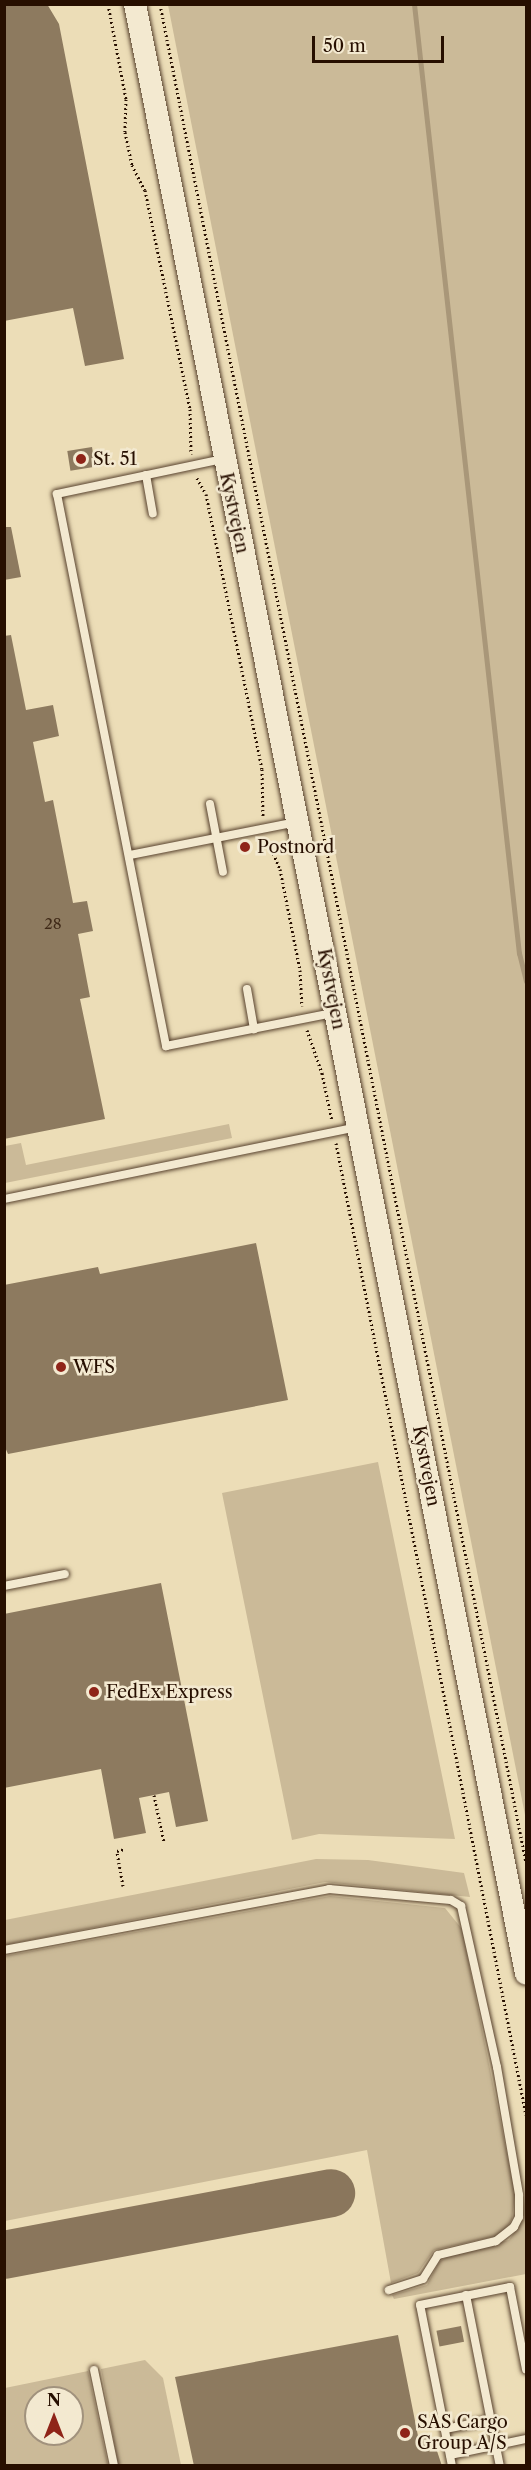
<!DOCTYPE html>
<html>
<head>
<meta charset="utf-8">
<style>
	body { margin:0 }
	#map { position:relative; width:531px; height:2470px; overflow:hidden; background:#ecddb7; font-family:"Libre Caslon Text",serif }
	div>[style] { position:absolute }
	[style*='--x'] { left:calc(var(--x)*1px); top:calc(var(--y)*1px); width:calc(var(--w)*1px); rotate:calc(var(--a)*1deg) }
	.green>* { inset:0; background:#cbba98 }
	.stream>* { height:5px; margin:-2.5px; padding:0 2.5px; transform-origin:2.5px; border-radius:2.5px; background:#a99779 }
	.taxiway>* { height:48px; margin:-24px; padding:0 24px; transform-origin:24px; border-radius:24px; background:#8a765c }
	.building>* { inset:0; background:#8d7a5f; transform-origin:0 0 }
	.path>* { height:3px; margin-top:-1.5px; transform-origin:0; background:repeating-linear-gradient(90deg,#270f00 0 1.5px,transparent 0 4.5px) }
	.roads { filter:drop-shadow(0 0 2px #58422e) drop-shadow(0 0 2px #58422e) }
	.lane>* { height:8px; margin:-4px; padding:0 4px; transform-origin:4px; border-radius:4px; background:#f3e9d0 }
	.secondary>* { height:22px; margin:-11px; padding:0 11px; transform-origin:11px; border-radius:11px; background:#f3e9d0 }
	.dots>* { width:16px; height:16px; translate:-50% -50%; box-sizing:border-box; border:3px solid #f3e9d0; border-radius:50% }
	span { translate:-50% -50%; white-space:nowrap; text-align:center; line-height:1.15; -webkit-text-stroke:5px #f3e9d0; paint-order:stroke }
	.number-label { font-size:15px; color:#402a18 }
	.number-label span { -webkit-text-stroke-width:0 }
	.poi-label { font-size:18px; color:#270f00 }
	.left { translate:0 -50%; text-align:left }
	.street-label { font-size:18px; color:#270f00 }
	.frame { position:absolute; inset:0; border:6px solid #270f00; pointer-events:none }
	.north { position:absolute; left:24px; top:2386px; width:60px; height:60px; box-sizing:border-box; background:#f3e9d0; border:2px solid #a1927d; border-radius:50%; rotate:0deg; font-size:16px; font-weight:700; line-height:24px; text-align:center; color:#270f00 }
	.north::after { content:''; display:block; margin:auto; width:21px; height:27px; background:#8f2418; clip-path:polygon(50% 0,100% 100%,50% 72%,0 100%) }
	.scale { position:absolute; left:312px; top:36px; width:132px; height:27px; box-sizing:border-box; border:3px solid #270f00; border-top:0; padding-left:8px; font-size:18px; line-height:21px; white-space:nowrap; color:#270f00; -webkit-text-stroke:4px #f3e9d0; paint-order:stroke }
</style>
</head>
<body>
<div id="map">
	<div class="green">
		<i style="clip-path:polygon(168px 5px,526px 5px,526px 1820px)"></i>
		<i style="clip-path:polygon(229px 1124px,232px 1138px,5px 1183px,5px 1146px,21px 1143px,26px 1165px)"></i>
		<i style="clip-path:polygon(378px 1462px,455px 1839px,319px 1834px,292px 1840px,222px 1493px)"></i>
		<i style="clip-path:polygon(316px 1859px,368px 1860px,464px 1873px,470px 1897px,325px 1882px,5px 1945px,5px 1920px)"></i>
		<i style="clip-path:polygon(330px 1896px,445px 1908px,462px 1929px,515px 2194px,512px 2219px,506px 2229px,496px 2236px,434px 2250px,418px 2273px,391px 2283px,367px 2150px,5px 2221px,5px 1956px)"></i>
		<i style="clip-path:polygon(525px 2197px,526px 2274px,394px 2299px,392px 2295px,427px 2285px,439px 2262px,451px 2254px,509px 2240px,522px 2221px)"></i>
		<i style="clip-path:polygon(145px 2360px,163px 2378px,181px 2465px,118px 2465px,101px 2369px)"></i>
		<i style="clip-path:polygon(evenodd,88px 2371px,108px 2465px,5px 2465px,5px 2388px,88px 2371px,36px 2398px,72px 2398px,72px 2434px,36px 2434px,36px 2398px)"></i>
	</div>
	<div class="stream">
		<i style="--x:414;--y:4;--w:955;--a:83.69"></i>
		<i style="--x:519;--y:953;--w:29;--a:76"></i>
	</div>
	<div class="taxiway">
		<i style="--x:4;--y:2255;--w:333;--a:-10.7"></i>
	</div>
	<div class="building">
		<i style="clip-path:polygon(4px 4px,47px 4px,59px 24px,124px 359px,85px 366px,73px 308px,4px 321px)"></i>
		<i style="left:92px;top:447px;width:20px;height:25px;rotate:81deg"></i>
		<i style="clip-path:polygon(4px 527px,11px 527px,21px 577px,4px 580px)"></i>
		<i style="clip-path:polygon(11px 635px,26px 710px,53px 705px,59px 736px,33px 742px,45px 802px,53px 800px,73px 903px,87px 901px,93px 931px,78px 934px,90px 997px,80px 999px,105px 1119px,4px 1139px,4px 636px)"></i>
		<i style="clip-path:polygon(256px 1243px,288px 1400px,8px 1454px,4px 1445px,4px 1285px,98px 1267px,100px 1274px)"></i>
		<i style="clip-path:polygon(161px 1583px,208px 1821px,176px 1827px,169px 1792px,139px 1798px,146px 1833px,114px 1839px,101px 1769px,4px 1788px,4px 1614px)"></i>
		<i style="left:461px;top:2326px;width:16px;height:25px;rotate:79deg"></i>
		<i style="clip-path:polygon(398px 2335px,418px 2436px,428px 2434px,433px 2439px,442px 2466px,194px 2466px,175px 2377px)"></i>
	</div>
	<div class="path">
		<i style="--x:108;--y:4;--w:97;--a:79.3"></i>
		<i style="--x:126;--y:99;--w:33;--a:92"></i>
		<i style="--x:125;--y:132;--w:34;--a:78"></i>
		<i style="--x:132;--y:165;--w:28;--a:63"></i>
		<i style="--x:145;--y:190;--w:224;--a:78.4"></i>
		<i style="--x:190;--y:409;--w:45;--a:88.7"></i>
		<i style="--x:160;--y:4;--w:1895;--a:78.86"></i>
		<i style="--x:197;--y:478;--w:18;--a:61"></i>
		<i style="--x:206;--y:494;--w:281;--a:78.5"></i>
		<i style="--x:262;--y:769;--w:48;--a:88.8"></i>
		<i style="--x:268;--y:841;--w:30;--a:67"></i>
		<i style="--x:280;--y:869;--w:103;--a:78.8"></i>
		<i style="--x:300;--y:970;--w:36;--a:87"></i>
		<i style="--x:307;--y:1030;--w:46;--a:70.8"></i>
		<i style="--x:322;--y:1073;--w:49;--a:78.2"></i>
		<i style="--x:336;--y:1143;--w:990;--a:78.94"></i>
		<i style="--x:154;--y:1795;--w:48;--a:78"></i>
		<i style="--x:123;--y:1886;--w:36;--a:-100"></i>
		<i style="--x:117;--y:1851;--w:8;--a:-14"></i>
	</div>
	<div class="roads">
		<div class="lane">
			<i style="--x:223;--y:459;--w:170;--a:168.1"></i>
			<i style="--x:57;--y:494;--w:563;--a:78.83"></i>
			<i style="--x:166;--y:1046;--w:170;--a:-11.2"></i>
			<i style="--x:146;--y:475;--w:39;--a:80"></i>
			<i style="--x:210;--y:804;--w:69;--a:79.2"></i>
			<i style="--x:130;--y:855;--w:170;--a:-11.2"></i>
			<i style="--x:247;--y:989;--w:41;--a:80.1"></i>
			<i style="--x:4;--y:1199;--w:360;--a:-11.5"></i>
			<i style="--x:4;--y:1586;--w:62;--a:-11.1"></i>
			<i style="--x:4;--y:1950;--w:331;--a:-10.6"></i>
			<i style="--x:329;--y:1889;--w:122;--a:5.2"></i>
			<i style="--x:451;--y:1900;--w:12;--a:31"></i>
			<i style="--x:461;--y:1906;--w:165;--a:77.4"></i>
			<i style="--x:497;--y:2067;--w:130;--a:80.2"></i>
			<i style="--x:519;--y:2195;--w:22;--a:90"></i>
			<i style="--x:519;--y:2217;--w:11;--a:117"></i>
			<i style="--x:514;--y:2227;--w:23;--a:142"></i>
			<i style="--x:496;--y:2241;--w:60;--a:166.4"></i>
			<i style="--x:438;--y:2255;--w:28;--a:122"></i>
			<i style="--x:423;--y:2279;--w:36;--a:162"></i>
			<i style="--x:466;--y:2295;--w:174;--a:78.8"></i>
			<i style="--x:94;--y:2370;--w:98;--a:78.2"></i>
			<i style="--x:445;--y:2429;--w:47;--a:-11.1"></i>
			<i style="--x:450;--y:2455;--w:78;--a:-11.9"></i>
			<i style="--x:452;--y:2466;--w:164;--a:-101.2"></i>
			<i style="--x:420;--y:2305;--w:92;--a:-11.3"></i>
			<i style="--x:510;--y:2287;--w:84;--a:79"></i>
		</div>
		<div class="secondary">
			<i style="--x:135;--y:4;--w:2008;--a:78.77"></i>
		</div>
	</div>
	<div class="dots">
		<i style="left:81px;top:459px;background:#8f2418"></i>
		<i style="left:245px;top:847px;background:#8f2418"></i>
		<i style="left:61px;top:1367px;background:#8f2418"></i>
		<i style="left:94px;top:1692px;background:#8f2418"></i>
		<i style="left:405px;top:2433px;background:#8f2418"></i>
	</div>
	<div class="number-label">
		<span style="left:53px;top:924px">28</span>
	</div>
	<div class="poi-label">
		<span class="left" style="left:93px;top:459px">St. 51</span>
		<span class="left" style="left:257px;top:847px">Postnord</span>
		<span class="left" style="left:73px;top:1367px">WFS</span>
		<span class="left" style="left:106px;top:1692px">FedEx Express</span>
		<span class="left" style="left:417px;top:2433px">SAS Cargo<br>Group A/S</span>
	</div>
	<div class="street-label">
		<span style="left:234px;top:513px;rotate:78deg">Kystvejen</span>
		<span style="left:331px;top:989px;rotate:79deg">Kystvejen</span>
		<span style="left:426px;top:1466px;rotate:79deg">Kystvejen</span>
	</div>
	<div class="frame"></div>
	<div class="north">N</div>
	<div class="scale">50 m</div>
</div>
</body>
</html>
